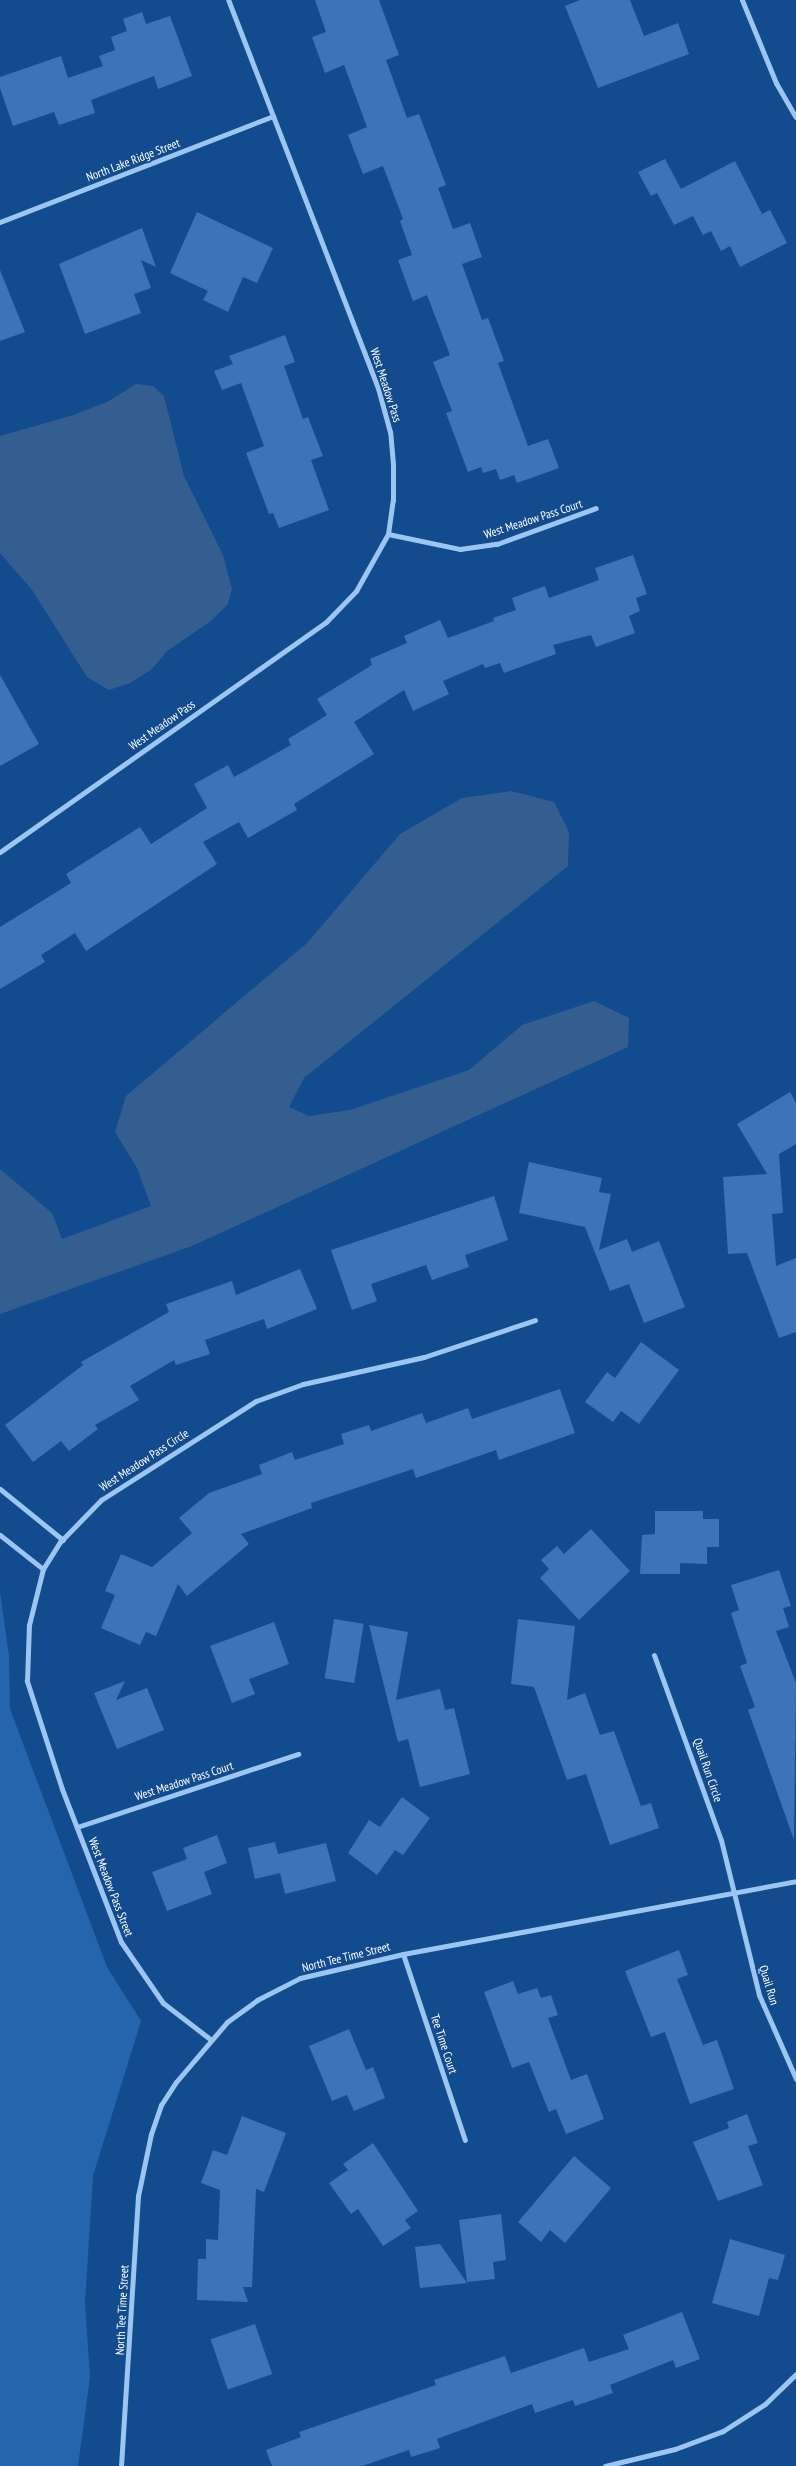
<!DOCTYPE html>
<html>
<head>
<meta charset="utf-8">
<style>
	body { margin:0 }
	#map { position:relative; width:796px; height:2466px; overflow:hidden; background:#124b8e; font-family:"PT Sans Narrow",sans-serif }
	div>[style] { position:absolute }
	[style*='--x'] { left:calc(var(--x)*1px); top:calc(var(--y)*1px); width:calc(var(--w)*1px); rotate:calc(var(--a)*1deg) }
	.green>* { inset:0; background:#2465ae }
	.water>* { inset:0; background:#345e90 }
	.building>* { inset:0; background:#3b75b8; transform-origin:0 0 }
	.minor>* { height:5px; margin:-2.5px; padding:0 2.5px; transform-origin:2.5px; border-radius:2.5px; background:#9dc5f1 }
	span { translate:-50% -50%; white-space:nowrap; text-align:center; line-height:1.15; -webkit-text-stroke:4px #124b8e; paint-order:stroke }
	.street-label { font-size:12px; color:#fff }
</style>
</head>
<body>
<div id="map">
	<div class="green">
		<i style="clip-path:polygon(0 1592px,9px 1656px,10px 1709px,107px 1967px,141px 2021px,93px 2176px,85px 2303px,90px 2377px,78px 2466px,0 2466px)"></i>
	</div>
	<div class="water">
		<i style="clip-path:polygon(136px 384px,153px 386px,164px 396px,184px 476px,223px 555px,232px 589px,228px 604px,211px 621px,167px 651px,152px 669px,130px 683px,109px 690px,87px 677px,32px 590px,0 553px,0 436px,70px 416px,107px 402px)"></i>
		<i style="clip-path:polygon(511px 791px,554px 802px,569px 832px,568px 866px,304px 1078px,289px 1107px,309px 1116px,350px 1110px,469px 1070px,522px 1025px,594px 1001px,629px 1018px,628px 1047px,192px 1246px,0 1314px,0 1169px,52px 1213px,62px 1239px,151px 1206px,137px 1168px,115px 1132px,126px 1096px,307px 943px,400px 834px,462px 798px)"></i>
	</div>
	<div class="building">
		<i style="clip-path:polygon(315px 0,379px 0,399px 55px,386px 60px,407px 118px,419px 114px,446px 185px,438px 188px,453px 229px,470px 223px,482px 257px,462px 264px,482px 320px,488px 318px,504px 361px,498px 363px,528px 446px,548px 439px,559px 468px,517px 483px,514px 475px,500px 480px,496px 469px,483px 473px,481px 467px,468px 472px,446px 413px,452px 411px,433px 362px,450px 355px,427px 295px,413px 301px,398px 260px,412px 255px,400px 221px,403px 219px,383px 166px,363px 174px,348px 135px,367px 127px,344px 65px,325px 73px,312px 37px,326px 32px)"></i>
		<i style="clip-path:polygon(580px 0,630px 0,644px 36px,678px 23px,689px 54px,598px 88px,565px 6px)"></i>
		<i style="clip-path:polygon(142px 12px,146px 24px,170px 16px,192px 76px,158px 89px,154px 76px,91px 100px,95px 113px,59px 125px,54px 112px,13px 126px,0 88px,0 77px,61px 56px,68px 78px,103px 66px,99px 56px,115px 50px,111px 37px,127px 31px,123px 19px)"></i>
		<i style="clip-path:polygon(665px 159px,681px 189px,735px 161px,762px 214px,770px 210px,787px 243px,740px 267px,730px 246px,721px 251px,711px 231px,703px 235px,693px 216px,674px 225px,657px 193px,651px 196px,638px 172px)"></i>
		<i style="clip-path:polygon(197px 212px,273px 248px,257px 283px,243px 277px,228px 312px,203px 300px,208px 291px,170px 273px)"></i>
		<i style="clip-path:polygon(142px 228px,156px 267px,141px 260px,151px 288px,134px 294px,141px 313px,85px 334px,59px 264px)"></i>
		<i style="clip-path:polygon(0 270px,25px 332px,0 341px)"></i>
		<i style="clip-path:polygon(285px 335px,295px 362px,284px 366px,303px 419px,308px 417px,323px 456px,311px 460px,329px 510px,279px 528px,273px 513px,269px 514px,246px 453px,264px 446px,241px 383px,222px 390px,214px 371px,233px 364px,229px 356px)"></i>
		<i style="clip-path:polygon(633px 555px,647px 594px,636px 598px,640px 611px,629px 616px,635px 633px,596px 647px,591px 635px,553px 645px,556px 654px,504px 673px,500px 663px,485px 668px,483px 664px,443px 681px,449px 694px,413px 711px,404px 690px,354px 722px,374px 754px,294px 804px,297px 810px,248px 838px,239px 822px,203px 842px,217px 864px,86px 951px,75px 933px,41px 955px,45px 962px,0 989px,0 927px,71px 883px,66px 874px,140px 827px,151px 844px,207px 808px,194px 784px,228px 765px,234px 777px,291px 745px,288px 739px,327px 715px,317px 699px,372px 665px,370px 659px,407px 643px,404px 636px,440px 620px,448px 638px,494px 621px,493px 618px,516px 610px,512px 598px,545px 586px,549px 598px,599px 580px,595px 568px)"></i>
		<i style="clip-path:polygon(0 675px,39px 744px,0 766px)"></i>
		<i style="clip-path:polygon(790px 1092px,796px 1103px,796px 1144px,779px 1154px,783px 1213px,772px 1214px,776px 1266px,796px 1258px,796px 1332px,779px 1338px,747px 1253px,728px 1254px,723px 1177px,767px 1174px,737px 1124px)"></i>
		<i style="clip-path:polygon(529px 1162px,602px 1178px,599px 1192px,611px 1194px,599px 1250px,627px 1239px,632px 1252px,659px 1241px,685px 1307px,644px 1323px,629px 1284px,610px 1291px,585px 1227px,519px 1213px)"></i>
		<i style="clip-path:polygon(494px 1196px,508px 1240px,465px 1255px,469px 1267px,432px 1280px,426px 1265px,371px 1284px,377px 1301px,352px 1310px,331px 1250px)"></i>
		<i style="clip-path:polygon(300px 1269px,317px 1309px,267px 1329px,264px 1319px,205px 1340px,210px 1354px,176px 1365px,174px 1360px,130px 1386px,139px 1400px,95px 1425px,98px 1429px,69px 1451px,61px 1441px,33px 1462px,5px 1425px,83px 1365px,81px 1362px,169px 1312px,166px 1304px,232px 1281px,236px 1295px)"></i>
		<i style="clip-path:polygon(641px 1342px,679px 1370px,639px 1424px,621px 1411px,613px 1422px,585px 1402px,607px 1372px,615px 1378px)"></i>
		<i style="clip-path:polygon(560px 1389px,575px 1433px,499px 1460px,496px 1450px,416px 1478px,413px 1469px,311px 1503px,312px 1508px,241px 1534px,249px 1544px,187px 1596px,178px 1584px,156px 1636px,146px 1632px,140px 1645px,101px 1628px,115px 1595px,105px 1591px,121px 1554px,152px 1567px,192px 1533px,179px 1518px,209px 1493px,262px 1474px,259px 1465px,292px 1452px,295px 1460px,344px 1444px,341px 1434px,369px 1425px,371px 1431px,422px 1413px,426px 1423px,468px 1408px,472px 1419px)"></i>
		<i style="clip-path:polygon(655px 1511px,703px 1511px,703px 1519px,719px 1519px,719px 1547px,707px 1547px,707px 1564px,680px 1563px,680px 1574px,640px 1574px,642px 1535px,655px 1534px)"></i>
		<i style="clip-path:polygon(591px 1529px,630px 1571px,579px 1620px,540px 1578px,549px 1569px,541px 1560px,557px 1546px,564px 1554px)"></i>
		<i style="clip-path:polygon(779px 1570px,791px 1606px,783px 1608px,789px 1627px,776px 1631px,796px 1683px,794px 1840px,748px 1710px,755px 1707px,740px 1666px,747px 1663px,731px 1613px,739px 1610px,731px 1585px)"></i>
		<i style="left:334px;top:1619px;width:30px;height:60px;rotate:9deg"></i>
		<i style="clip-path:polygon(518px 1619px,575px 1626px,567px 1700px,585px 1693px,600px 1735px,614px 1731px,641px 1806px,651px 1803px,659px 1828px,610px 1845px,586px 1774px,567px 1780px,534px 1687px,511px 1684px)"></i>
		<i style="clip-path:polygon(274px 1622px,289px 1664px,249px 1679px,255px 1694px,232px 1703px,210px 1646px)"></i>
		<i style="clip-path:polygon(369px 1625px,408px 1632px,396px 1700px,440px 1689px,445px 1710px,454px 1708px,470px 1774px,420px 1787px,408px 1739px,398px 1742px)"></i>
		<i style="clip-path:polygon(125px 1681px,116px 1700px,147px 1688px,164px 1730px,117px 1749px,94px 1693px)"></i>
		<i style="clip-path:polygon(402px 1797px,430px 1818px,403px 1855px,395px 1850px,377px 1875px,348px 1853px,369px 1820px,380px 1827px)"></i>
		<i style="clip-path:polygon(217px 1835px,227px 1863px,204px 1872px,212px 1894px,167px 1911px,152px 1872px,187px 1859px,183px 1848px)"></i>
		<i style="clip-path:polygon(275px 1842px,278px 1854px,326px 1843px,336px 1881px,285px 1894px,280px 1873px,255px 1879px,248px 1848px)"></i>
		<i style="clip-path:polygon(679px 1950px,688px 1975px,677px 1979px,703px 2045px,717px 2040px,734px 2089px,690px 2104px,665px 2032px,651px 2037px,625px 1971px)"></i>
		<i style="clip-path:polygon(513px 1981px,518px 1994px,537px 1988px,541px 1998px,551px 1995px,558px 2015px,548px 2018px,571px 2080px,587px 2074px,604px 2119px,566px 2134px,556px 2109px,549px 2112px,529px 2062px,512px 2068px,484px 1992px)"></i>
		<i style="clip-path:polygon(349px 2029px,366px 2070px,373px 2067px,385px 2098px,354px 2111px,347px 2095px,332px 2101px,309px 2046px)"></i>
		<i style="clip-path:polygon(747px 2114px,758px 2143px,748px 2146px,763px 2185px,718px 2201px,693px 2142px,729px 2128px,727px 2122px)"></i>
		<i style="clip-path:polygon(242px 2116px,286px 2133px,264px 2192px,256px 2189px,252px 2287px,243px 2287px,248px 2302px,197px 2300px,198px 2259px,206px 2259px,206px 2239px,218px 2240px,220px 2190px,201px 2183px,213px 2150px,227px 2155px)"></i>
		<i style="clip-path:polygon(373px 2143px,418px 2211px,405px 2220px,411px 2228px,383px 2246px,358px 2209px,351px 2214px,329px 2183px,348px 2170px,343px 2164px)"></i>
		<i style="clip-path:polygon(574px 2156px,611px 2188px,565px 2243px,550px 2230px,541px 2242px,518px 2222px)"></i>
		<i style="clip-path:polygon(501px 2214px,506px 2260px,493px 2262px,495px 2279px,467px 2282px,459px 2220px)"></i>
		<i style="clip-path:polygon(730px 2239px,785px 2255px,778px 2280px,769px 2278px,759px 2316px,712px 2303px)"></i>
		<i style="clip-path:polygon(440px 2244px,467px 2283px,420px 2288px,415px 2247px)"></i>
		<i style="clip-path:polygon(682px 2312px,700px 2359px,676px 2368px,673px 2360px,610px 2385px,613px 2393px,575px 2406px,573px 2400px,535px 2413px,532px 2404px,437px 2439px,440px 2448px,411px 2457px,409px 2450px,362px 2466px,272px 2466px,266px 2450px,301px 2437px,299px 2432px,436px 2385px,434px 2380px,505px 2356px,511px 2373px,584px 2348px,589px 2362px,629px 2349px,623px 2335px)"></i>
		<i style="left:255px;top:2324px;width:53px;height:47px;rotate:71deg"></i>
	</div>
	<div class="minor">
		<i style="--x:742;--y:0;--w:90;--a:67.7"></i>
		<i style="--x:776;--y:83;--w:39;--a:60"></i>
		<i style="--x:0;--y:222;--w:293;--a:-21.2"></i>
		<i style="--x:388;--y:534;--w:74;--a:11.8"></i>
		<i style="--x:460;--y:549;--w:37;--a:-8"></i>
		<i style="--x:497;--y:544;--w:105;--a:-20"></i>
		<i style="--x:0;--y:852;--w:399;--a:-35.2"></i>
		<i style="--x:326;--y:622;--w:43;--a:-45.9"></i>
		<i style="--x:356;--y:591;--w:65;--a:-60.7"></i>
		<i style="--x:388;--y:534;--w:34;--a:-82"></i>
		<i style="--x:393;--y:500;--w:36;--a:-90"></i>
		<i style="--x:393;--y:464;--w:32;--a:-95"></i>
		<i style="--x:390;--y:432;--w:46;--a:-105.3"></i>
		<i style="--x:378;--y:388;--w:416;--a:-111.1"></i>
		<i style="--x:0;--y:1489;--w:81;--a:39"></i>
		<i style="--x:0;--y:1535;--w:55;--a:38.3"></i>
		<i style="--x:654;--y:1655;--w:197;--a:70.1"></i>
		<i style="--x:721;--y:1840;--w:160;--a:76.2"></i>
		<i style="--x:759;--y:1995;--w:92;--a:66.2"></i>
		<i style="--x:77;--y:1827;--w:233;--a:-18.3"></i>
		<i style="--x:403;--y:1954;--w:196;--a:71.6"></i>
		<i style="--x:210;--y:2039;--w:59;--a:-142.5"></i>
		<i style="--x:163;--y:2003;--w:74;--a:-124.5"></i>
		<i style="--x:121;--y:1942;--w:164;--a:-111.1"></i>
		<i style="--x:62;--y:1789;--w:114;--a:-108"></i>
		<i style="--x:27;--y:1681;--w:56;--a:-88"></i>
		<i style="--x:29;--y:1625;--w:58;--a:-76"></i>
		<i style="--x:43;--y:1569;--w:32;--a:-58"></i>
		<i style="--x:60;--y:1542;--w:59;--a:-45.7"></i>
		<i style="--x:101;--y:1500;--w:184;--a:-32.6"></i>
		<i style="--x:256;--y:1401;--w:50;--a:-19.9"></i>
		<i style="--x:303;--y:1384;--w:124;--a:-12.6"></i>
		<i style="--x:424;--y:1357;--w:117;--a:-18.4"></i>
		<i style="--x:121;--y:2466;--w:271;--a:-86.4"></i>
		<i style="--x:138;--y:2196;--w:63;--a:-78.2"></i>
		<i style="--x:151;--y:2134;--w:31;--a:-71"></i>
		<i style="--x:161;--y:2105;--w:27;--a:-57"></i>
		<i style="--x:176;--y:2082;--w:79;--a:-49.6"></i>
		<i style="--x:227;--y:2022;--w:37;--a:-36"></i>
		<i style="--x:257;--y:2000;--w:48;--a:-27.1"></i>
		<i style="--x:300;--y:1978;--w:106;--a:-13.1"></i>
		<i style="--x:403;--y:1954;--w:400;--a:-10.5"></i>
		<i style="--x:605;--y:2466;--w:72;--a:-13.7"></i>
		<i style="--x:675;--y:2449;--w:51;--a:-20.6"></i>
		<i style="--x:723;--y:2431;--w:50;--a:-32.7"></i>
		<i style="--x:765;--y:2404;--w:43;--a:-44.1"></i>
	</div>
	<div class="street-label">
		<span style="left:133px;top:160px;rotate:-21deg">North Lake Ridge Street</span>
		<span style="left:386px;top:385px;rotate:72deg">West Meadow Pass</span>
		<span style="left:533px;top:519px;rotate:-18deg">West Meadow Pass Court</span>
		<span style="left:162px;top:725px;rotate:-35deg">West Meadow Pass</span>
		<span style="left:144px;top:1460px;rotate:-33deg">West Meadow Pass Circle</span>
		<span style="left:708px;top:1770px;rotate:71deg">Quail Run Circle</span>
		<span style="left:184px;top:1781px;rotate:-18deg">West Meadow Pass Court</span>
		<span style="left:111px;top:1887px;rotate:69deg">West Meadow Pass Street</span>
		<span style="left:346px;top:1957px;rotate:-14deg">North Tee Time Street</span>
		<span style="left:769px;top:1985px;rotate:73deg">Quail Run</span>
		<span style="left:444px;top:2044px;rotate:72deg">Tee Time Court</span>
		<span style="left:122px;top:2310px;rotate:-87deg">North Tee Time Street</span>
	</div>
</div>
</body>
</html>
